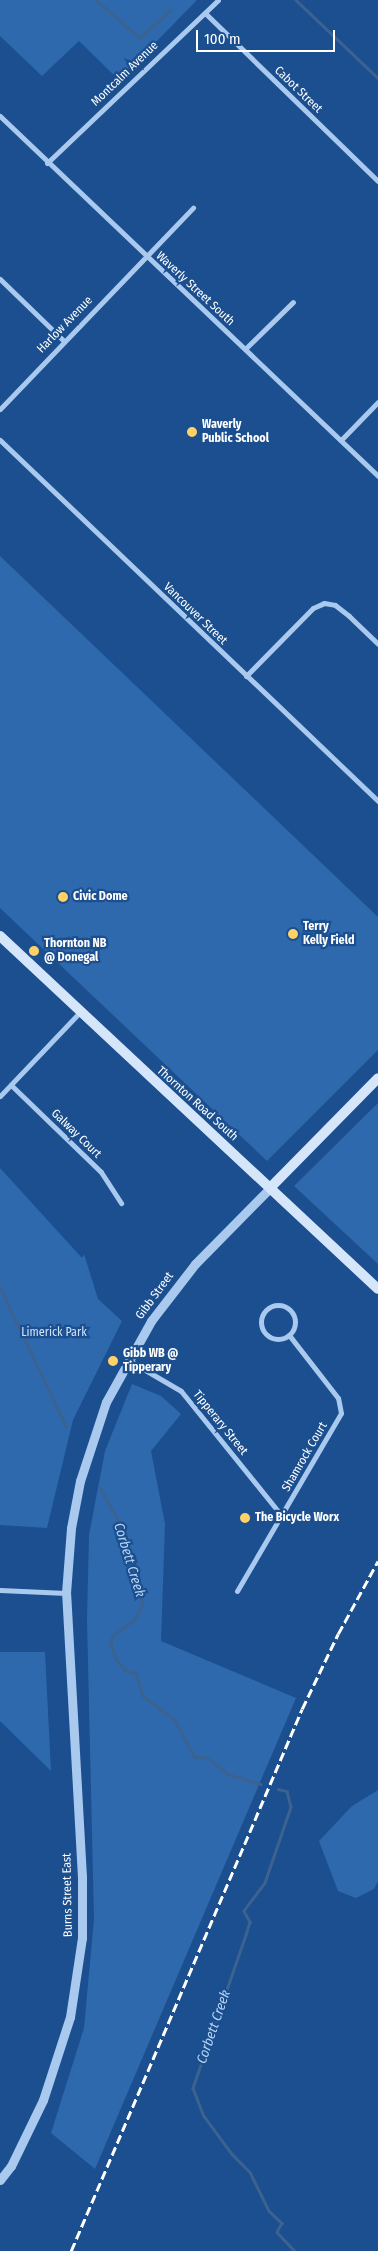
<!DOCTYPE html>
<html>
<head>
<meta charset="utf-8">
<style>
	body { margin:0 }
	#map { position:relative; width:378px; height:2251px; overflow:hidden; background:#1b4f8f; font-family:"Fira Sans Condensed",sans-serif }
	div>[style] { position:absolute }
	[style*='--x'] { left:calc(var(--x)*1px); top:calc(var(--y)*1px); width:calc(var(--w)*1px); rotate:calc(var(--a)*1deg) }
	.green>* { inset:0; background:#2e69ad }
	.stream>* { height:2.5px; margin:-1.25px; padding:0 1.25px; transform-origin:1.25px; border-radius:1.25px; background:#3c6290 }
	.minor>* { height:5px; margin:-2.5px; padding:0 2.5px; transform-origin:2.5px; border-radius:2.5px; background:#a9c9ee }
	.minor>.ring { margin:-2.5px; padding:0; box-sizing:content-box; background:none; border:5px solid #a9c9ee; border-radius:50% }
	.tertiary>* { height:9px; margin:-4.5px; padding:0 4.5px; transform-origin:4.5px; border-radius:4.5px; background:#a9c9ee }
	.secondary>* { height:10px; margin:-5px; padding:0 5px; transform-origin:5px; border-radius:5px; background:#d6e6fa }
	.rail>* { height:2.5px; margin-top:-1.25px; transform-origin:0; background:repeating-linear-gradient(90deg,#fff 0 9px,transparent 0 13px) }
	.dots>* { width:14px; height:14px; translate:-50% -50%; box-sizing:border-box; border:2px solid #1b4f8f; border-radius:50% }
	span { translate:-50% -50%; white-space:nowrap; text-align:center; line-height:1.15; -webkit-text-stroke:4.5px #1b4f8f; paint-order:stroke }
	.street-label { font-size:12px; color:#fff }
	.poi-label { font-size:12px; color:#fff; font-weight:700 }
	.left { translate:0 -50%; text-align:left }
	.park-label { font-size:12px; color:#cfe3fa }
	.water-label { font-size:14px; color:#b5d3f5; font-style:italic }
	.scale { position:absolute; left:196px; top:30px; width:139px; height:22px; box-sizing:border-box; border:2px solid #fff; border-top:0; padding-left:6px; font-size:15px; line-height:18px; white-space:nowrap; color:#fff; -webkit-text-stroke:4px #1b4f8f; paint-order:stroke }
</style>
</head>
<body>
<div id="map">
	<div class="green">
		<i style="clip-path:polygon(0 0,196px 0,196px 1px,119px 80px,79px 41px,42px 76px,0 36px)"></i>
		<i style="clip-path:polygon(0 556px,378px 917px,378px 1050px,267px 1161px,0 908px)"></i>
		<i style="clip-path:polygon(378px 1103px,378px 1264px,294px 1186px)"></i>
		<i style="clip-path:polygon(0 1168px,82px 1258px,84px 1254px,98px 1299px,122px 1321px,73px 1420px,47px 1528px,0 1525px)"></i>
		<i style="clip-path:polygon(132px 1384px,161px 1396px,181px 1414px,151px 1451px,165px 1524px,161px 1641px,296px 1698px,95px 2169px,51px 2133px,84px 2028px,94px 1919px,87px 1619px,89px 1535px,105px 1451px)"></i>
		<i style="clip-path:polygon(0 1652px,45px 1652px,51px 1771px,0 1721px)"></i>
		<i style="clip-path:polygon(378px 1790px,378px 1881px,374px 1889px,356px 1898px,338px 1891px,319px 1841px,352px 1806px)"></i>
	</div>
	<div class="stream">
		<i style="--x:96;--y:0;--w:58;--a:40.8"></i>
		<i style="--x:140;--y:38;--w:41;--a:-43"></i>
		<i style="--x:296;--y:0;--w:113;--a:43.6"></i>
		<i style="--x:0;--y:1287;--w:154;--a:64.6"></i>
		<i style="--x:100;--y:1487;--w:35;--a:61"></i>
		<i style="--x:117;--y:1518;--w:91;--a:73.4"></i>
		<i style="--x:143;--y:1605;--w:16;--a:120"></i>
		<i style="--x:135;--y:1619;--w:28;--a:142"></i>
		<i style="--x:113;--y:1636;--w:7;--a:106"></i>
		<i style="--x:111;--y:1643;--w:17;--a:73"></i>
		<i style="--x:116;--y:1659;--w:14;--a:51"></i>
		<i style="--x:125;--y:1670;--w:11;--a:15"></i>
		<i style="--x:136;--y:1673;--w:24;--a:73"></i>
		<i style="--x:143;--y:1696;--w:39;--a:37"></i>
		<i style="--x:174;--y:1719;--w:43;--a:61.1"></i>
		<i style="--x:195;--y:1757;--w:13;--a:4"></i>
		<i style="--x:208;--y:1758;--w:26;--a:39"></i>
		<i style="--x:228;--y:1774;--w:34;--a:17"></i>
		<i style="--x:278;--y:1789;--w:9;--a:13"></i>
		<i style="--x:287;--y:1791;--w:16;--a:76"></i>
		<i style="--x:291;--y:1807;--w:80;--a:108.9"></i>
		<i style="--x:265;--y:1883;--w:35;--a:127"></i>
		<i style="--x:244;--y:1911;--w:13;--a:61"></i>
		<i style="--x:250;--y:1922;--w:14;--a:107"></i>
		<i style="--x:246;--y:1935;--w:162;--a:109.1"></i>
		<i style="--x:193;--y:2088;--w:30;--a:69"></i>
		<i style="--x:204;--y:2116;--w:47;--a:53.6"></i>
		<i style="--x:232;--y:2154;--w:25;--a:45"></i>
		<i style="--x:250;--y:2172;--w:43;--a:64"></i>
		<i style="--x:269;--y:2211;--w:18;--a:43"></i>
		<i style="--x:282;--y:2223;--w:10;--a:119"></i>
		<i style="--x:277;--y:2232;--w:26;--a:47"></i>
	</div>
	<div class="minor">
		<i style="--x:205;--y:13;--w:241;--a:44.2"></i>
		<i style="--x:0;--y:116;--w:522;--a:43.6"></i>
		<i style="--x:47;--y:163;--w:236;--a:-43.6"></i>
		<i style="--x:0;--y:279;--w:89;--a:44.1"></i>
		<i style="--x:245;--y:349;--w:67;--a:-44.4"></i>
		<i style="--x:0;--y:409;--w:279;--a:-46.2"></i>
		<i style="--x:0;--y:440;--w:523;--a:43.68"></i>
		<i style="--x:341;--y:440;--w:53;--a:-45.8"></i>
		<i style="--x:246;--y:676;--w:95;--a:-45.4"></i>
		<i style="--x:313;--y:608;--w:12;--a:-24"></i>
		<i style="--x:324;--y:603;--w:11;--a:10"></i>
		<i style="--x:335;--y:605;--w:18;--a:38"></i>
		<i style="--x:349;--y:616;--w:40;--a:44"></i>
		<i style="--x:11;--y:1085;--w:125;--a:44"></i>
		<i style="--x:101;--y:1172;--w:37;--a:57"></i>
		<i style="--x:0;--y:1096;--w:115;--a:-46.4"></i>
		<i class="ring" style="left:261px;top:1305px;width:29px;height:29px"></i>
		<i style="--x:128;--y:1360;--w:61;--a:30.3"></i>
		<i style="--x:181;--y:1391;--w:161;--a:51.1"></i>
		<i style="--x:0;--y:1590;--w:66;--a:2.6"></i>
		<i style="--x:237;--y:1591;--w:206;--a:-59.7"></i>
		<i style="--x:341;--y:1413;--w:15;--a:-101"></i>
		<i style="--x:338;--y:1398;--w:80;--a:-127.9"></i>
	</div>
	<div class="tertiary">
		<i style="--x:0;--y:2180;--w:18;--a:-52"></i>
		<i style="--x:11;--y:2166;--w:73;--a:-64.1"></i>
		<i style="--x:43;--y:2100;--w:87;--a:-72"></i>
		<i style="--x:70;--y:2017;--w:80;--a:-81.4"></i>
		<i style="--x:82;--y:1938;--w:61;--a:-90"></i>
		<i style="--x:82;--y:1877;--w:284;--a:-93.2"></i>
		<i style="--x:66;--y:1593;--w:65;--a:-85.6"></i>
		<i style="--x:71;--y:1528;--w:48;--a:-79.2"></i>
		<i style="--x:80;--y:1481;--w:83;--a:-71.8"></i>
		<i style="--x:106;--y:1402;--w:93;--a:-60.9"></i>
		<i style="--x:151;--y:1321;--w:72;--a:-52.3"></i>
		<i style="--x:195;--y:1264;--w:107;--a:-45.4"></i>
	</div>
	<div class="secondary">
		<i style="--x:0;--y:936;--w:517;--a:43.04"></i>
		<i style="--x:270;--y:1188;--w:154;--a:-45.5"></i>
	</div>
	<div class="rail">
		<i style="--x:71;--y:2251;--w:589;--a:-66.92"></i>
		<i style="--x:302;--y:1709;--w:83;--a:-64.4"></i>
		<i style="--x:338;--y:1634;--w:83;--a:-61.3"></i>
	</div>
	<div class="dots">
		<i style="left:192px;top:432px;background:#ffd166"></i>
		<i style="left:63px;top:897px;background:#ffd166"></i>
		<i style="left:293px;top:934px;background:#ffd166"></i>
		<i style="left:34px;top:951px;background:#ffd166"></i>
		<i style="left:113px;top:1361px;background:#ffd166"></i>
		<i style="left:245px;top:1518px;background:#ffd166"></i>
	</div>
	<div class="street-label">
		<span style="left:125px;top:74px;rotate:-44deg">Montcalm Avenue</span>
		<span style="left:298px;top:90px;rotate:44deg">Cabot Street</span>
		<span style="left:195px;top:289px;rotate:43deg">Waverly Street South</span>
		<span style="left:65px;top:325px;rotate:-46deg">Harlow Avenue</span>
		<span style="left:195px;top:614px;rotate:44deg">Vancouver Street</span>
		<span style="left:197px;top:1104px;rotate:42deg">Thornton Road South</span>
		<span style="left:76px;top:1134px;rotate:44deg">Galway Court</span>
		<span style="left:155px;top:1296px;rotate:-54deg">Gibb Street</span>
		<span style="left:220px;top:1423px;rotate:51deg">Tipperary Street</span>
		<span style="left:305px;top:1457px;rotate:-60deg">Shamrock Court</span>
		<span style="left:68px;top:1895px;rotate:-91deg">Burns Street East</span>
	</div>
	<div class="poi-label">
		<span class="left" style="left:202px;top:432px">Waverly<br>Public School</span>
		<span class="left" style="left:73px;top:897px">Civic Dome</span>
		<span class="left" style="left:303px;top:934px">Terry<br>Kelly Field</span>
		<span class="left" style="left:44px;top:951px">Thornton NB<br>@ Donegal</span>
		<span class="left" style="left:123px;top:1361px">Gibb WB @<br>Tipperary</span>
		<span class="left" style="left:255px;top:1518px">The Bicycle Worx</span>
	</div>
	<div class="park-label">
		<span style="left:54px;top:1333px">Limerick Park</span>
	</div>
	<div class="water-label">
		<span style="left:129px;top:1560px;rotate:73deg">Corbett Creek</span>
		<span style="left:214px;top:2027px;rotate:-71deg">Corbett Creek</span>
	</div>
	<div class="scale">100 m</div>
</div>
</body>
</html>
